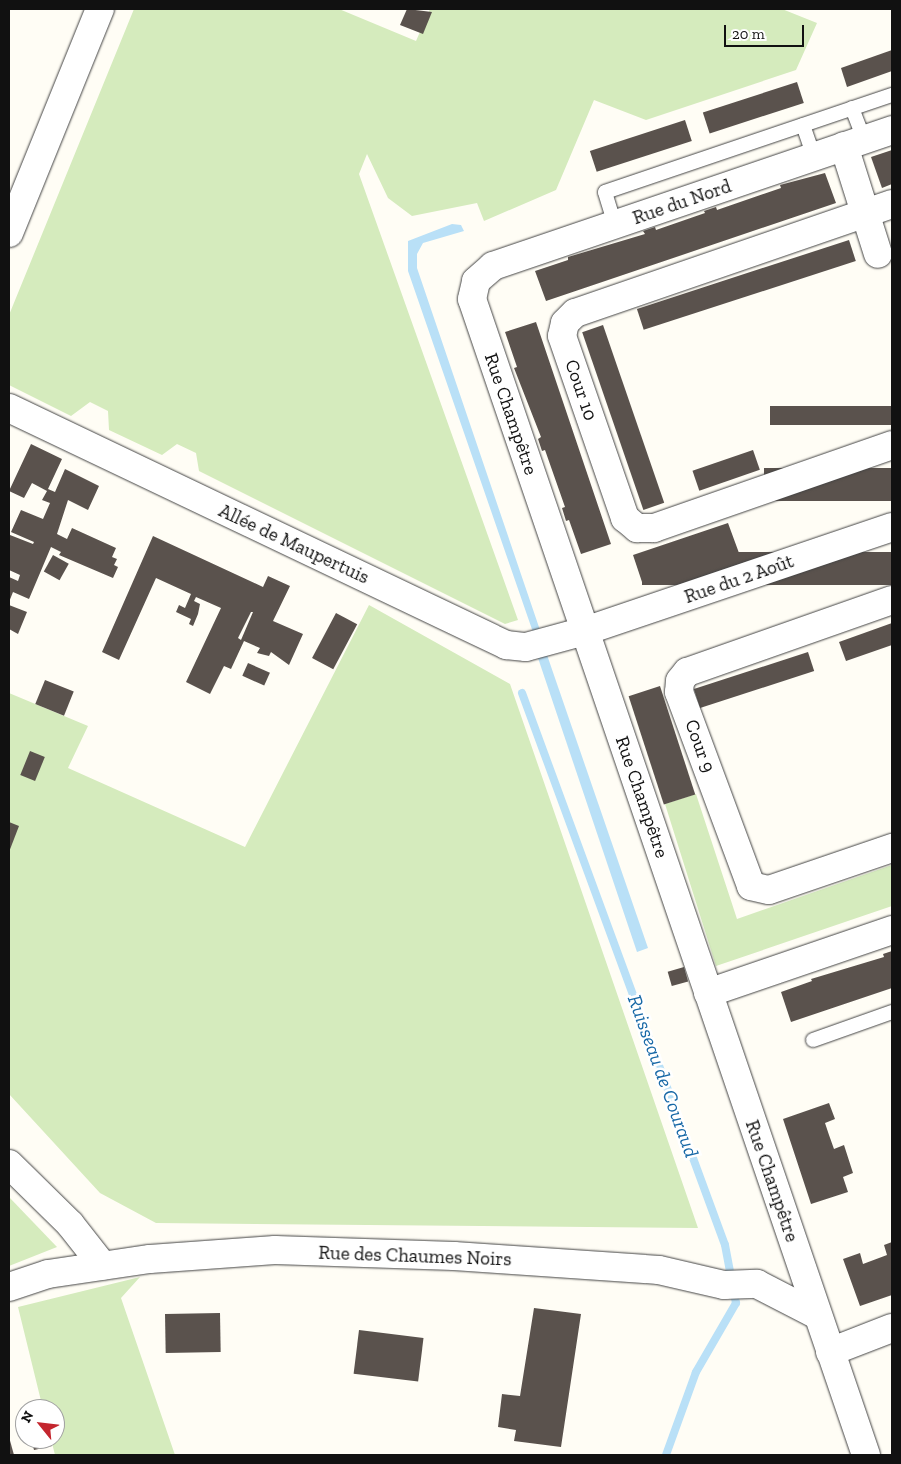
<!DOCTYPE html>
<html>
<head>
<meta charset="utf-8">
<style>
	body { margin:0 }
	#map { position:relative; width:901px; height:1464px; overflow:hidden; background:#fffdf5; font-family:"Zilla Slab",serif }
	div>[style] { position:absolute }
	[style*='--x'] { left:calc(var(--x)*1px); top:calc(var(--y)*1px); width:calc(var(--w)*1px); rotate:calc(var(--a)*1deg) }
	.green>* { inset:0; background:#d5ebbd }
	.water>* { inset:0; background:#b9e0f7 }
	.stream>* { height:8px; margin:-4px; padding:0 4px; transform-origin:4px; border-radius:4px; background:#b9e0f7 }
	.building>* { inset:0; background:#5a524d; transform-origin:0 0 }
	.roads { filter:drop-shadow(0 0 1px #444) drop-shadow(0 0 1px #444) }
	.lane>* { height:14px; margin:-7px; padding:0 7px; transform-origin:7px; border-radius:7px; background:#fff }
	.street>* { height:28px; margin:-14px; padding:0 14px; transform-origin:14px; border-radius:14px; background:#fff }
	span { translate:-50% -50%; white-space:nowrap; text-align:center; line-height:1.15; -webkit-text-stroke:5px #fff; paint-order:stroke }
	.street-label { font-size:19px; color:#111 }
	.water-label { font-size:20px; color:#1768a6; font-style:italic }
	.frame { position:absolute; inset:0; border:10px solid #111; pointer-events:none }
	.north { position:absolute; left:15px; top:1399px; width:50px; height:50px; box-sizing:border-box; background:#fff; border:1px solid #a0a0a0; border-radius:50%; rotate:299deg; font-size:14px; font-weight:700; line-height:20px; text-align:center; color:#111 }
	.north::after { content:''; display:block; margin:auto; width:18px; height:22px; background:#c4262e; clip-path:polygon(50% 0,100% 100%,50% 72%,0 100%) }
	.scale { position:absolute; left:724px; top:25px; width:80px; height:22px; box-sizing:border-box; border:2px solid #111; border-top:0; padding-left:6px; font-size:15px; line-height:18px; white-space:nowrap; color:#111; -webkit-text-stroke:4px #fff; paint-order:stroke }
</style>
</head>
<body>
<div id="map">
	<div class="green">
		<i style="clip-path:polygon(134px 9px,339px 9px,416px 41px,430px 9px,782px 9px,817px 23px,796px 70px,646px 120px,594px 100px,556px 190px,484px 221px,477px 203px,412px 216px,388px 198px,367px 154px,359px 174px,518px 620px,505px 624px,199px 471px,196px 453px,177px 444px,162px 455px,109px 430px,108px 411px,90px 402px,71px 416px,9px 385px,9px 315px)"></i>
		<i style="clip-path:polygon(369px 605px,510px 684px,698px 1228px,156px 1223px,100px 1193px,9px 1094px,9px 693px,88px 726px,68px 768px,245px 847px)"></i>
		<i style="clip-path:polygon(696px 794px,737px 919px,892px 865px,892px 906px,716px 966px,665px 804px)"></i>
		<i style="clip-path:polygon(9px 1197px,57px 1247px,9px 1266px)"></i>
		<i style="clip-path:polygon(140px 1277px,121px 1298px,175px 1455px,55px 1455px,51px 1439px,55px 1439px,55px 1409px,43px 1409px,18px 1307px)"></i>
	</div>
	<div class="water">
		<i style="clip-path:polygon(452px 224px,461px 225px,464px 231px,423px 243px,417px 254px,417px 268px,542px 636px,535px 638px,408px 271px,408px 241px)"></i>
		<i style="clip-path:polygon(546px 652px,648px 948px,637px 952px,537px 655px)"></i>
	</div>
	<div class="stream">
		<i style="--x:522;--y:693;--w:588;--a:69.81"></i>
		<i style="--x:725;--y:1245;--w:59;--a:79.3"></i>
		<i style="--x:736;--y:1303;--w:80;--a:120.1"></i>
		<i style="--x:696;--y:1372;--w:88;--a:109.9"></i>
	</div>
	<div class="building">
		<i style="clip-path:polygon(407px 9px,432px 12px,423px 34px,400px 25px)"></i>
		<i style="clip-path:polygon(892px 50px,892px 71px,847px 87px,841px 68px)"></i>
		<i style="left:797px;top:82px;width:22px;height:99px;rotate:72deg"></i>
		<i style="left:685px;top:120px;width:22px;height:100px;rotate:72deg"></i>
		<i style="clip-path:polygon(892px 150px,892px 184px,882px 188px,871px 157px)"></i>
		<i style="clip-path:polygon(825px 173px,836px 203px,546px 301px,535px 271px,568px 260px,568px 257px,645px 234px,643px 231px,655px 227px,656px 230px,705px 213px,704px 211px,716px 207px,717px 210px,781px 188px,780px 185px)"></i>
		<i style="left:849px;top:240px;width:22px;height:223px;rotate:72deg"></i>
		<i style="clip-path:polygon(536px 322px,611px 544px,581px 554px,569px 520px,566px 521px,562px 508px,565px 507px,545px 450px,542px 451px,538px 439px,541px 437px,514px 368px,517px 367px,505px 332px)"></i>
		<i style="left:603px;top:325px;width:188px;height:22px;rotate:71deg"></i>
		<i style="left:892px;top:406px;width:19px;height:122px;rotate:90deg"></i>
		<i style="clip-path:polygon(31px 444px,62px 459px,48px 489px,55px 492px,65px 469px,99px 486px,88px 510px,68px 500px,57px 534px,67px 539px,72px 528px,116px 548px,112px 557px,117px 559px,114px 565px,118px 567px,113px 578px,59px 555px,61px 552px,51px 547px,29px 599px,13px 592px,9px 602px,9px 577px,18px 581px,20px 575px,9px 570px,10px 535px,33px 544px,34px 542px,11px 532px,21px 510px,43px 519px,50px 503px,42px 500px,47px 491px,32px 483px,24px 498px,9px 491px)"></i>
		<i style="left:753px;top:450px;width:21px;height:64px;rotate:71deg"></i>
		<i style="left:892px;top:468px;width:33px;height:128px;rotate:90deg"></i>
		<i style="clip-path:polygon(728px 523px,739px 553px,687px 574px,685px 571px,643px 585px,633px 555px)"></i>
		<i style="clip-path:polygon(evenodd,153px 536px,263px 587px,268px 576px,290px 586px,273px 621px,303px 634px,289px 665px,271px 652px,269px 656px,257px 653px,260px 648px,244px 641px,231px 669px,224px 666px,210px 694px,186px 682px,221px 608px,196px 597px,194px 601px,200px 604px,198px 614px,193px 626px,189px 624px,191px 619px,176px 612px,179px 605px,185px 608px,191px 594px,156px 578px,119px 660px,102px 652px,153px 536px,251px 612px,253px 612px,241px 640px,238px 638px,251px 612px)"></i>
		<i style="left:892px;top:552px;width:33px;height:250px;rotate:90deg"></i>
		<i style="left:53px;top:555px;width:18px;height:19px;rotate:29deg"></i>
		<i style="clip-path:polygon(9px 605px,27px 612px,18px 634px,9px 629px)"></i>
		<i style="left:336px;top:613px;width:24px;height:51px;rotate:28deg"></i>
		<i style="clip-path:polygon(892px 623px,892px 645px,846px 661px,839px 642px)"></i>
		<i style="left:808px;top:652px;width:20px;height:120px;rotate:72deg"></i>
		<i style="left:248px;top:663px;width:24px;height:14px;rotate:24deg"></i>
		<i style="left:45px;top:680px;width:31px;height:26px;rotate:22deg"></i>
		<i style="left:660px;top:686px;width:114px;height:33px;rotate:72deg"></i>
		<i style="left:30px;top:751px;width:16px;height:26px;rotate:22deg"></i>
		<i style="clip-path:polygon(9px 822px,19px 826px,9px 852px)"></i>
		<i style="clip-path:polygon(892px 951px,892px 988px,791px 1022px,781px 992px,812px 981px,811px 979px,884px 957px,883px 954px)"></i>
		<i style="left:684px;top:967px;width:15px;height:17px;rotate:74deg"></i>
		<i style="clip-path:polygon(829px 1103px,835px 1119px,825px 1123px,829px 1135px,834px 1149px,844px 1145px,853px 1173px,843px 1177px,848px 1192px,811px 1204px,783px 1119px)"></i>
		<i style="clip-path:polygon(892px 1242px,892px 1295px,860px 1306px,843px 1259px,860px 1253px,863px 1264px,887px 1255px,884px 1245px)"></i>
		<i style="clip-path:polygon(534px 1308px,581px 1314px,561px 1447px,514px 1441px,516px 1430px,498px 1427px,502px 1394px,520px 1396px)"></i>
		<i style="left:220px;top:1313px;width:39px;height:55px;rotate:89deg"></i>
		<i style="left:359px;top:1330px;width:65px;height:44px;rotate:7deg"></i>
		<i style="clip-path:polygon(9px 1437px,14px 1455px,9px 1455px)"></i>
		<i style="clip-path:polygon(31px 1439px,51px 1439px,52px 1446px,34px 1450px)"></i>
	</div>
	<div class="roads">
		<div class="lane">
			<i style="--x:852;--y:108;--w:34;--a:69"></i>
			<i style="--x:803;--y:125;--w:34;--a:71"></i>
			<i style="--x:615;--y:225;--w:34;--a:-107"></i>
			<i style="--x:605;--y:192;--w:303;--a:-18.7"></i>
			<i style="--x:813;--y:1040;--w:84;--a:-19.5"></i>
		</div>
		<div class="street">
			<i style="--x:844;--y:146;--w:113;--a:72.5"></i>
			<i style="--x:892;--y:204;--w:335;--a:161"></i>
			<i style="--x:575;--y:313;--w:14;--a:135"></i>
			<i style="--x:565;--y:323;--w:13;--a:103"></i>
			<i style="--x:562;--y:336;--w:193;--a:70.9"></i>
			<i style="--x:625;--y:518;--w:16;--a:40"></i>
			<i style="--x:637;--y:528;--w:17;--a:0"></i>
			<i style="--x:654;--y:528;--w:252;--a:-19.2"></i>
			<i style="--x:9;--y:233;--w:242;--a:-67.9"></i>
			<i style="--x:9;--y:408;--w:551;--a:25.49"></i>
			<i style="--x:506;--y:645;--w:20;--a:6"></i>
			<i style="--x:526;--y:647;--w:61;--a:-15.2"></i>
			<i style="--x:585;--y:631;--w:324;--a:-18.7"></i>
			<i style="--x:892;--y:600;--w:217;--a:160.6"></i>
			<i style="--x:687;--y:672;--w:11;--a:128"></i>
			<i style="--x:680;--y:681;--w:11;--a:95"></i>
			<i style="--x:679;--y:692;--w:207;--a:69.6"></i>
			<i style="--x:751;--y:886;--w:18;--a:13"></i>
			<i style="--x:769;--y:890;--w:130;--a:-18.9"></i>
			<i style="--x:708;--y:993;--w:194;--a:-18.9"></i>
			<i style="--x:9;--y:1164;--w:86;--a:44.5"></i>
			<i style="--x:70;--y:1224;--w:53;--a:51.8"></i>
			<i style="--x:9;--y:1287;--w:41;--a:-18.4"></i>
			<i style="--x:48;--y:1274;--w:103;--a:-8.4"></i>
			<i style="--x:150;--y:1259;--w:125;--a:-4.1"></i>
			<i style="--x:275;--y:1250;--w:179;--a:1.9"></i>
			<i style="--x:454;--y:1256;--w:205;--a:3.9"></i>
			<i style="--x:659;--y:1270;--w:67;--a:13"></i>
			<i style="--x:724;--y:1285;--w:33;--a:-2"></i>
			<i style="--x:757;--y:1284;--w:65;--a:27.3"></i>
			<i style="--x:830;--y:1352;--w:66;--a:-21.2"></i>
			<i style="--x:866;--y:1455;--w:1221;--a:-108.82"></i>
			<i style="--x:472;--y:299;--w:18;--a:-77"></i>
			<i style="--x:476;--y:281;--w:23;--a:-41"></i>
			<i style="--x:493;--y:266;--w:422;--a:-18.8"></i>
		</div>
	</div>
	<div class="street-label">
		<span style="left:682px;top:202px;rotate:-19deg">Rue du Nord</span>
		<span style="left:581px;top:390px;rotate:71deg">Cour 10</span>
		<span style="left:511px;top:414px;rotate:71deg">Rue Champêtre</span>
		<span style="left:294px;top:544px;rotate:25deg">Allée de Maupertuis</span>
		<span style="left:739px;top:579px;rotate:-19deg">Rue du 2 Août</span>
		<span style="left:700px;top:746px;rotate:70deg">Cour 9</span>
		<span style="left:642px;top:797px;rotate:71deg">Rue Champêtre</span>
		<span style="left:772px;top:1181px;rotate:71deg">Rue Champêtre</span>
		<span style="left:415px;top:1256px;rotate:2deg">Rue des Chaumes Noirs</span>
	</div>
	<div class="water-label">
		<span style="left:663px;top:1076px;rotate:70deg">Ruisseau de Couraud</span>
	</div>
	<div class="frame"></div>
	<div class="north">N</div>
	<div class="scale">20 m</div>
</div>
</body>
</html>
